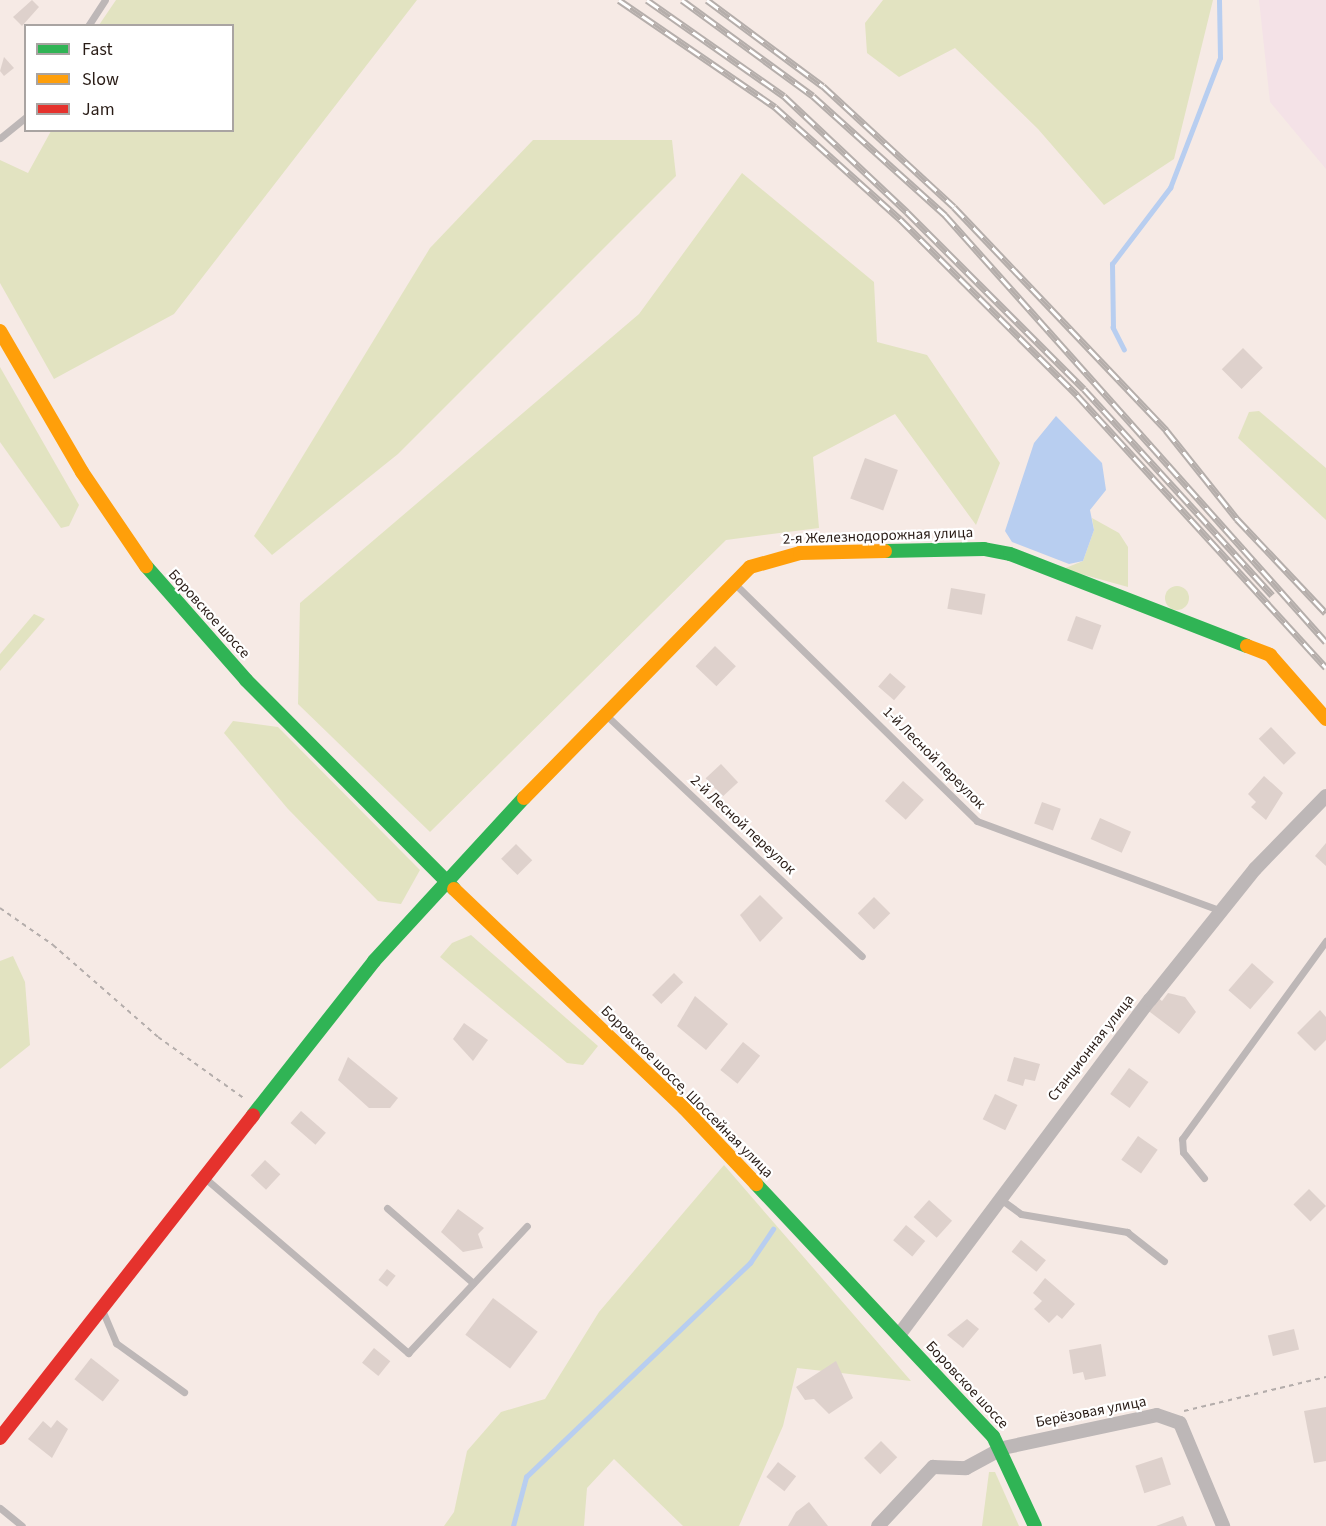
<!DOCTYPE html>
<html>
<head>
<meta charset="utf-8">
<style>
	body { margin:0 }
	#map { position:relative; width:1326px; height:1526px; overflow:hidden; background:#f6eae5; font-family:"Source Sans 3",sans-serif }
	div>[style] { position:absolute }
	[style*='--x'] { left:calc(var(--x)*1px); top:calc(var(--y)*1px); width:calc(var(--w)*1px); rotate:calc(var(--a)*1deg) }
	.industrial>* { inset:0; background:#f4e2e7 }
	.green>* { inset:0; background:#e2e3c1 }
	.round { border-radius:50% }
	.water>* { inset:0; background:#b8cef0 }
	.stream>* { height:4.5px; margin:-2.25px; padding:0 2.25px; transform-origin:2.25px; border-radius:2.25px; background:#b8cef0 }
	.building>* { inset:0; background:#ded1cc; transform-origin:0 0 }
	.path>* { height:2px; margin-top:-1px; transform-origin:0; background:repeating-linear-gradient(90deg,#b4adab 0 4.5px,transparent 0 9px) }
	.lane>* { height:7px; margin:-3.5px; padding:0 3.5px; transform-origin:3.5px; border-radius:3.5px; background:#bdb7b7 }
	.street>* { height:14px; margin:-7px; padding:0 7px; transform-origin:7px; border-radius:7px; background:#bdb7b7 }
	.fast>* { height:14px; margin:-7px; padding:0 7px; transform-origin:7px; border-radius:7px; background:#30b455 }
	.slow>* { height:14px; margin:-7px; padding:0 7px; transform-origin:7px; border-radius:7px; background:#ff9f0a }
	.jam>* { height:14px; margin:-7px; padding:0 7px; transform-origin:7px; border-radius:7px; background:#e5322d }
	.rail>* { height:7px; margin-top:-3.5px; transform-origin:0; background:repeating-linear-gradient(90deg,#fff 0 14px,#b5aeab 0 28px); box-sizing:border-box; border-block:2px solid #b5aeab }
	span { translate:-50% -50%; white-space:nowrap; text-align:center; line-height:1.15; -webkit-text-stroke:4.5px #fff; paint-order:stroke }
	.street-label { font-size:15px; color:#291c16 }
	.legend { position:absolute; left:24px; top:24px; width:210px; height:108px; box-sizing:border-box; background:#fff; border:2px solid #a9a4a2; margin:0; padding:8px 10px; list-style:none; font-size:18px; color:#291c16 }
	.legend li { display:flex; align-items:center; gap:12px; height:30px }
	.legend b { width:30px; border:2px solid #a9a4a2 }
</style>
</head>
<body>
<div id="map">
	<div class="industrial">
		<i style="clip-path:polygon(1259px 0,1326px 0,1326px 169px,1270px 102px)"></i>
	</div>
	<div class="green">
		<i style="clip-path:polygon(116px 0,417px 0,174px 314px,54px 379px,0 283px,0 160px,28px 173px,51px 131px,232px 130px,232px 26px,99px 25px)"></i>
		<i style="clip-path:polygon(883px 0,1213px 0,1174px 159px,1104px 205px,1038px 129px,955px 48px,899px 77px,867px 53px,865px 23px)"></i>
		<i style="clip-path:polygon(533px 140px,672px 140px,676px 176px,398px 454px,272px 555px,254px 536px,430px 248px)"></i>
		<i style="clip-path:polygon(742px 173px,874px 282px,877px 342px,927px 355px,1000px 463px,976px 525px,895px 414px,813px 457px,819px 528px,726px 540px,430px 832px,298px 704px,300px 603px,639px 314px)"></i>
		<i style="clip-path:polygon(0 367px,79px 505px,69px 526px,61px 528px,0 442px)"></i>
		<i style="clip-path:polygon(1259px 411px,1326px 468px,1326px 520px,1238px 438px,1249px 412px)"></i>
		<i style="clip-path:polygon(1092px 518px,1119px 533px,1128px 547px,1128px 587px,1063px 569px,1083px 561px,1094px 530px)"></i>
		<i class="round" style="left:1165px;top:586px;width:24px;height:24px"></i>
		<i style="clip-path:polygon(34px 614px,45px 619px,0 671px,0 654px)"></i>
		<i style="clip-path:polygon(233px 721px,278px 727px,420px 870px,401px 904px,378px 901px,288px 809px,224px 733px)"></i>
		<i style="clip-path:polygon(471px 935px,598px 1046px,583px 1065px,567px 1063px,440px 957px,452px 943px)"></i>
		<i style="clip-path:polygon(13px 956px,25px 982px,30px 1045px,0 1069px,0 961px)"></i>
		<i style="clip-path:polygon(724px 1165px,911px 1381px,797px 1368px,783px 1426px,739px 1526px,683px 1526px,614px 1459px,587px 1488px,584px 1526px,444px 1526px,454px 1512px,467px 1451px,501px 1412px,545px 1399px,599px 1312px)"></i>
		<i style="clip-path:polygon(989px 1472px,995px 1472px,1019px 1526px,982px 1526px)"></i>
	</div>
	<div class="water">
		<i style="clip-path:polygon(1056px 416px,1102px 463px,1106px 490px,1090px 510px,1094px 530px,1083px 561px,1069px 564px,1012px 542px,1005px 531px,1034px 443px)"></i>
	</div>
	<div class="stream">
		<i style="--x:1124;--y:350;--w:25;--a:-117"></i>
		<i style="--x:1113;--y:328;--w:64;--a:-90.9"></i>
		<i style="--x:1112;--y:264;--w:96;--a:-52.7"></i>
		<i style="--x:1170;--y:188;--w:139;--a:-69"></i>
		<i style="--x:1220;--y:58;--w:58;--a:-91"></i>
		<i style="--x:513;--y:1526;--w:51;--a:-75.1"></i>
		<i style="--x:526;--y:1477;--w:310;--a:-43.7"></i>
		<i style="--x:750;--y:1263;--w:41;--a:-55.9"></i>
	</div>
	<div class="building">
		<i style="clip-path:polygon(32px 0,39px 7px,22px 26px,13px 17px)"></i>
		<i style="clip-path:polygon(4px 57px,14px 68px,4px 76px,0 71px)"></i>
		<i style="left:1243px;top:348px;width:28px;height:30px;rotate:45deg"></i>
		<i style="left:865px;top:458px;width:35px;height:43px;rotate:20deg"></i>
		<i style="left:951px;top:588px;width:35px;height:21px;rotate:10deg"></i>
		<i style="left:1076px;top:616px;width:27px;height:26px;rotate:20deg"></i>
		<i style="left:715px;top:646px;width:29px;height:28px;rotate:44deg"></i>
		<i style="left:890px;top:673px;width:21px;height:18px;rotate:41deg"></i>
		<i style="left:1271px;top:727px;width:36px;height:17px;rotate:46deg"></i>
		<i style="left:721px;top:764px;width:25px;height:21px;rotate:47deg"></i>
		<i style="clip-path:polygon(1264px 776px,1283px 793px,1266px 820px,1251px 807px,1256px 802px,1248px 794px)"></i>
		<i style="left:903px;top:781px;width:28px;height:27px;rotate:42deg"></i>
		<i style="left:1042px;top:802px;width:20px;height:23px;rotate:20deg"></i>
		<i style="left:1100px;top:818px;width:34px;height:23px;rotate:24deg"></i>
		<i style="clip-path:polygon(1326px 843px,1326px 866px,1315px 856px)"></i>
		<i style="left:516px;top:844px;width:23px;height:21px;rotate:45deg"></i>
		<i style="clip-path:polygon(760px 895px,783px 918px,760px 942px,740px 915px)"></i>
		<i style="left:874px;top:897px;width:23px;height:23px;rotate:45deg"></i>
		<i style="left:1252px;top:963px;width:29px;height:36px;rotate:41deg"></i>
		<i style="left:674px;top:973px;width:13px;height:31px;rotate:45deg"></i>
		<i style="clip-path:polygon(1168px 993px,1185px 997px,1196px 1012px,1179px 1034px,1146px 1009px,1156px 996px,1162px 1001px)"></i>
		<i style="clip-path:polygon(695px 996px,728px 1024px,706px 1050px,677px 1026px)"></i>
		<i style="clip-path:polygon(1320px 1010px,1326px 1017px,1326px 1040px,1315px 1051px,1297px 1033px)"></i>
		<i style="clip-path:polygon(464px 1023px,488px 1040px,473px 1061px,453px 1039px)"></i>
		<i style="left:743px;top:1042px;width:22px;height:36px;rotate:39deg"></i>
		<i style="clip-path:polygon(348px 1057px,398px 1098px,390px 1108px,369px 1108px,338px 1080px)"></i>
		<i style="clip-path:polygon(1014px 1057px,1040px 1064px,1035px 1081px,1025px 1079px,1023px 1086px,1007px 1081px)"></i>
		<i style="left:1129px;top:1068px;width:24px;height:32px;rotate:36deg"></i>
		<i style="left:995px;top:1094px;width:25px;height:28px;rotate:26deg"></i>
		<i style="left:301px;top:1111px;width:33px;height:16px;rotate:41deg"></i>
		<i style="left:1138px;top:1136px;width:24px;height:29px;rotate:35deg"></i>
		<i style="left:265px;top:1160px;width:21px;height:21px;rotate:43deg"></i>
		<i style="left:1309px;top:1189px;width:24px;height:22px;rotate:45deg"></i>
		<i style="left:929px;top:1200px;width:31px;height:23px;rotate:42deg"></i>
		<i style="clip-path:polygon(458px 1209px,484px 1228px,478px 1234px,483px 1248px,463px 1252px,441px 1232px)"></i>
		<i style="left:906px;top:1225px;width:25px;height:20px;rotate:40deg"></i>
		<i style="left:1021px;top:1240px;width:32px;height:15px;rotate:39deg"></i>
		<i style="left:387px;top:1269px;width:11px;height:14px;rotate:38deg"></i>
		<i style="clip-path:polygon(1045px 1278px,1075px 1304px,1062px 1319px,1057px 1315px,1049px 1323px,1034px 1309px,1042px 1301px,1033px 1293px)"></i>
		<i style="left:493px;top:1298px;width:56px;height:46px;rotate:37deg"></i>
		<i style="clip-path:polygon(967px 1319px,979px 1329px,963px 1348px,947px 1335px)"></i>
		<i style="left:1294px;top:1329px;width:21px;height:27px;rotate:76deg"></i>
		<i style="clip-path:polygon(1101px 1344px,1106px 1376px,1085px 1380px,1083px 1372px,1073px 1374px,1069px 1350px)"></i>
		<i style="left:374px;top:1348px;width:21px;height:19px;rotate:39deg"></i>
		<i style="left:91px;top:1358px;width:36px;height:27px;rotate:38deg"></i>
		<i style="clip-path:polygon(836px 1361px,853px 1398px,829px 1414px,814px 1399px,805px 1400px,796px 1387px)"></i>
		<i style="clip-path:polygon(1326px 1407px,1326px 1461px,1314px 1463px,1304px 1411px)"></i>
		<i style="clip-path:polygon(57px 1420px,68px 1429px,52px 1458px,28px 1439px,43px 1421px,51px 1428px)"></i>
		<i style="left:881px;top:1441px;width:23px;height:24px;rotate:45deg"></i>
		<i style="left:1162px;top:1457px;width:29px;height:28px;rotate:72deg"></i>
		<i style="left:778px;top:1462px;width:23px;height:19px;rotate:38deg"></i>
		<i style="clip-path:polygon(809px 1502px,828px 1526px,788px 1526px,796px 1512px)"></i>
		<i style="clip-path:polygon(1183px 1516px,1187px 1526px,1156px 1526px)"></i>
	</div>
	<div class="path">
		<i style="--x:0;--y:908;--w:65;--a:34.9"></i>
		<i style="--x:53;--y:945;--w:140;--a:41.2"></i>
		<i style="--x:158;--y:1037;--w:107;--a:35.5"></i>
		<i style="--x:1184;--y:1411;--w:146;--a:-13.5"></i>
	</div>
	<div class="lane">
		<i style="--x:88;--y:26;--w:31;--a:-57"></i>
		<i style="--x:0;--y:138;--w:33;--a:-39"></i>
		<i style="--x:736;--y:585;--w:337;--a:44.4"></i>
		<i style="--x:977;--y:821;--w:260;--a:20.2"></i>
		<i style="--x:607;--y:716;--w:350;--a:43.3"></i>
		<i style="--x:1204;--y:1178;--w:33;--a:-129"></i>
		<i style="--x:1183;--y:1152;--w:13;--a:-94"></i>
		<i style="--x:1182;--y:1139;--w:245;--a:-54"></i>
		<i style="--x:206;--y:1179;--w:267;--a:40.7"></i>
		<i style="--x:408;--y:1353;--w:174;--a:-46.9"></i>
		<i style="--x:999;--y:1198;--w:27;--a:36"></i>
		<i style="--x:1021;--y:1214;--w:108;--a:9.6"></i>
		<i style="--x:1127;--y:1232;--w:47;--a:38.1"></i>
		<i style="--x:387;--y:1208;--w:114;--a:41.1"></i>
		<i style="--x:103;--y:1312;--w:34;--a:67"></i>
		<i style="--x:116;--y:1343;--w:84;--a:35.8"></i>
		<i style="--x:0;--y:1508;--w:28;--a:39"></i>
	</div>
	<div class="street">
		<i style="--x:899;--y:1335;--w:419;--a:-53.2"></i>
		<i style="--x:1150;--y:1000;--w:168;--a:-51.3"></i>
		<i style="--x:1255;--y:869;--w:102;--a:-45.8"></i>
		<i style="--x:878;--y:1526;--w:81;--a:-47"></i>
		<i style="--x:933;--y:1467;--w:33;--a:2"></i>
		<i style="--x:966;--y:1468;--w:42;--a:-28.4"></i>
		<i style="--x:1003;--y:1448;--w:157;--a:-12.1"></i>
		<i style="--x:1157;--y:1415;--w:24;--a:19"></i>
		<i style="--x:1180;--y:1423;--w:112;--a:67.3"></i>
	</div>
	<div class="fast">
		<i style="--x:885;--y:551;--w:99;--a:-1.2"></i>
		<i style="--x:984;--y:549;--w:26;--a:11"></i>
		<i style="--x:1010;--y:554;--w:254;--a:21.2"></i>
		<i style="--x:146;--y:566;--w:152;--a:48.7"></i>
		<i style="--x:246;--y:680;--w:295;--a:45.1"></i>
		<i style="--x:253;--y:1115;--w:196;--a:-51.8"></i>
		<i style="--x:374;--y:961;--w:222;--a:-47.4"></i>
		<i style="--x:756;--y:1184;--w:346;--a:46.8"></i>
		<i style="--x:993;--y:1436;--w:99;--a:65"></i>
	</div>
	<div class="slow">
		<i style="--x:0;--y:331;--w:163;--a:59.8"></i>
		<i style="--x:82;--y:472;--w:114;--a:55.8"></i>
		<i style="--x:1247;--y:646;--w:25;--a:21"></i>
		<i style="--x:1270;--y:655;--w:85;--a:48.8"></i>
		<i style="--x:524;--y:798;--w:323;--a:-45.6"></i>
		<i style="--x:750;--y:567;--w:52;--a:-15.6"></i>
		<i style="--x:800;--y:553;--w:85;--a:-1.3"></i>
		<i style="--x:454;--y:889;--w:318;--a:43.6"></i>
		<i style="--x:684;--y:1108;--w:105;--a:46.5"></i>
	</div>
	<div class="jam">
		<i style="--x:0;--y:1438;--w:410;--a:-51.9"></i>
	</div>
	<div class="rail">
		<i style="--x:619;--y:0;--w:189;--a:34.4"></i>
		<i style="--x:775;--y:107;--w:168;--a:41.9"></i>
		<i style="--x:900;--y:219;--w:250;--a:44.8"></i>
		<i style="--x:1077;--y:395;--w:369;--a:47.6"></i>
		<i style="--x:647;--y:0;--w:167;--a:35"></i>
		<i style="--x:784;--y:96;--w:169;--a:43.3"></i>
		<i style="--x:907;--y:212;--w:250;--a:45"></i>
		<i style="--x:1084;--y:389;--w:279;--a:47.6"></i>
		<i style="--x:682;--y:0;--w:162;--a:36.2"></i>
		<i style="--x:813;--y:96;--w:178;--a:42"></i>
		<i style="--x:945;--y:215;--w:572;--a:48.26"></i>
		<i style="--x:707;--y:0;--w:144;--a:36.6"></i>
		<i style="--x:823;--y:86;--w:178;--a:42.7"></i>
		<i style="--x:954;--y:207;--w:308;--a:46.4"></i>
		<i style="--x:1166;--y:430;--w:114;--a:51.4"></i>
		<i style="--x:1237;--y:519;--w:129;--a:46.6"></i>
	</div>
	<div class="street-label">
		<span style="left:878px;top:536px;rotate:-2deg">2-я Железнодорожная улица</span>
		<span style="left:209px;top:614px;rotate:48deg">Боровское шоссе</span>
		<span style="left:934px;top:758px;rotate:45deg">1-й Лесной переулок</span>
		<span style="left:743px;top:825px;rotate:43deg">2-й Лесной переулок</span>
		<span style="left:1091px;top:1048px;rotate:-52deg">Станционная улица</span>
		<span style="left:687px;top:1092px;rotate:45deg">Боровское шоссе, Шоссейная улица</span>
		<span style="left:967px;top:1385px;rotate:47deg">Боровское шоссе</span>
		<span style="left:1091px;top:1412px;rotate:-11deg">Берёзовая улица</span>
	</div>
	<ul class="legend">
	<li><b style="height:8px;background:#30b455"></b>Fast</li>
	<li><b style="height:8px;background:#ff9f0a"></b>Slow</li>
	<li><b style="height:8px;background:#e5322d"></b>Jam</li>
	</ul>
</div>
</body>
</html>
